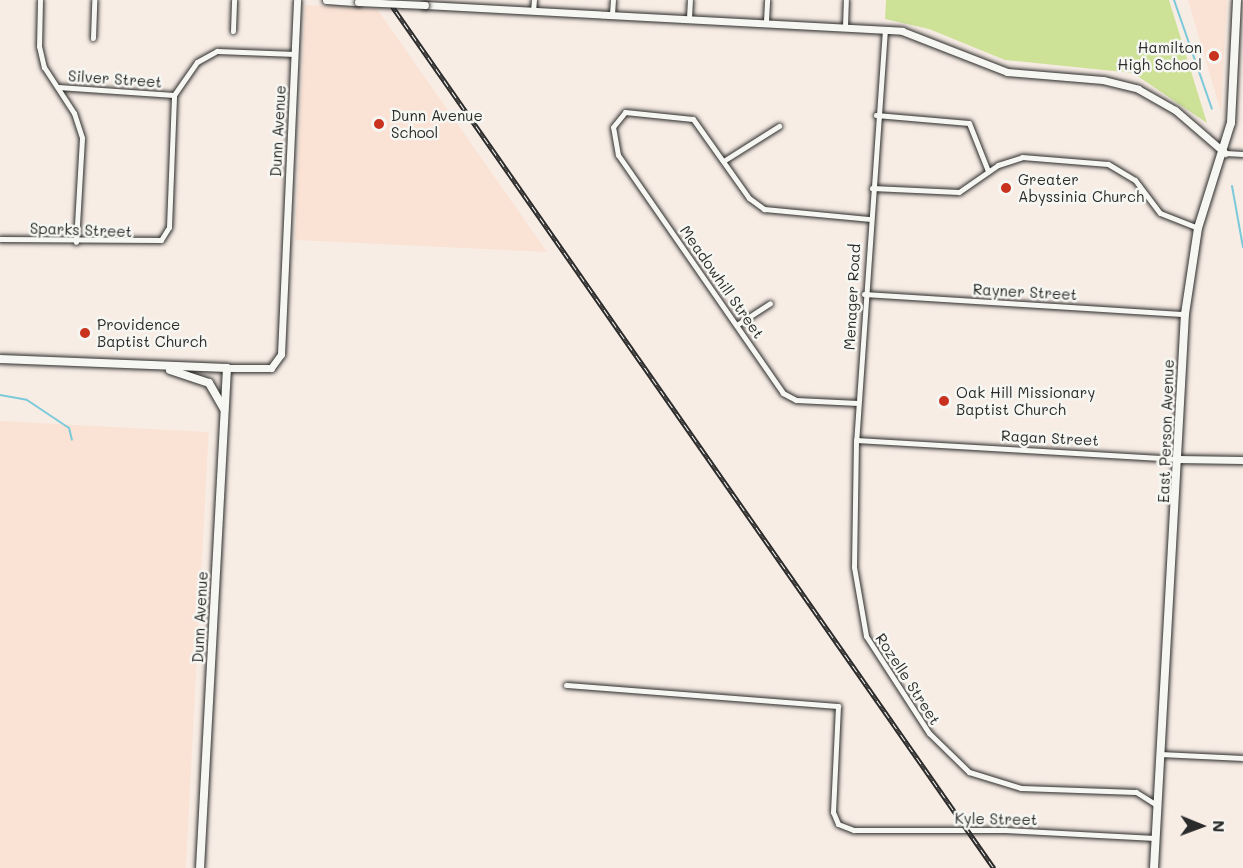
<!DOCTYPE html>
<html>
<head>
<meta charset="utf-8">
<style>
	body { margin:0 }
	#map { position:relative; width:1243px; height:868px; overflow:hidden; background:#f8ede5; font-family:Mali,sans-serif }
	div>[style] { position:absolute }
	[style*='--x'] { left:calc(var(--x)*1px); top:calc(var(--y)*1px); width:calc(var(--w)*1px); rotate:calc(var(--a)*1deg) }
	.built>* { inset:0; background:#fae2d5; transform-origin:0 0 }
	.green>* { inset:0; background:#cde297 }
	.stream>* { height:2px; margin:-1px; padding:0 1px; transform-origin:1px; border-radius:1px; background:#7cc9da }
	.roads { filter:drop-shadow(0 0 2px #2b2b2b) drop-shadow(0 0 2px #2b2b2b) }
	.minor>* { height:5px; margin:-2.5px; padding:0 2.5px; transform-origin:2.5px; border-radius:2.5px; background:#f6f6f2 }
	.tertiary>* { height:7px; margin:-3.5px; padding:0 3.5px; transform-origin:3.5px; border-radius:3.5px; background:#f6f6f2 }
	.secondary>* { height:8px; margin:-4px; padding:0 4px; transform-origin:4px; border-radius:4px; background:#f6f6f2 }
	.rail>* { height:4.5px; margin-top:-2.25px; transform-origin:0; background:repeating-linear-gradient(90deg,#f6f6f2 0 7px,#2b2b2b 0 14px); box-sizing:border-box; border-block:2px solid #2b2b2b }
	.bridges { filter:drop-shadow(0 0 2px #2b2b2b) drop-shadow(0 0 2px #2b2b2b) }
	.tertiary-bridge>* { height:7px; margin:-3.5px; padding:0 3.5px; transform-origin:3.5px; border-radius:3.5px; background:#f6f6f2 }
	.dots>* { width:16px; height:16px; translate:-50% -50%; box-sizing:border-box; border:3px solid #f6f6f2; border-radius:50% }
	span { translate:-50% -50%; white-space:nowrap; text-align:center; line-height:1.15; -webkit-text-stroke:5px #f6f6f2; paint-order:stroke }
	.poi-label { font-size:15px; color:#2b2b2b }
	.right { translate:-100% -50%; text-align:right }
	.left { translate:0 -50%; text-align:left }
	.street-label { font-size:15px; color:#2b2b2b }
	.north { position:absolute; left:1171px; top:796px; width:60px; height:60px; -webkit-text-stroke:4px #f6f6f2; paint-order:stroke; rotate:91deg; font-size:16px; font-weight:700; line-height:24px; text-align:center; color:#2b2b2b }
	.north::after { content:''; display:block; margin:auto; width:21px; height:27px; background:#2b2b2b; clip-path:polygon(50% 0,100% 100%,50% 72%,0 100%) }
</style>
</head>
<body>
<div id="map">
	<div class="built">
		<i style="clip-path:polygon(1188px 0,1227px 0,1221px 112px)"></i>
		<i style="clip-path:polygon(305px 5px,377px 9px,547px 252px,295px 240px)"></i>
		<i style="left:0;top:421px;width:209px;height:447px;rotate:3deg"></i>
	</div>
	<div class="green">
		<i style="clip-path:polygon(886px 0,1169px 0,1207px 123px,1133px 73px,1005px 60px,929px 29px,885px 19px)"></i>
	</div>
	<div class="stream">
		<i style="--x:1174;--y:0;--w:115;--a:70.8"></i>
		<i style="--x:1232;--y:186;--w:62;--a:79.8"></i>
		<i style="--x:0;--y:395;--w:27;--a:10"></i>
		<i style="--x:27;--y:400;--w:50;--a:33.7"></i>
		<i style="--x:69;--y:428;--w:12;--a:76"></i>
	</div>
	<div class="roads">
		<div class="minor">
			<i style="--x:40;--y:0;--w:46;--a:91.2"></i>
			<i style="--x:39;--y:46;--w:22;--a:77"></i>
			<i style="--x:44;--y:67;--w:55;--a:56.9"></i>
			<i style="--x:74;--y:113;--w:26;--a:72"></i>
			<i style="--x:82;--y:138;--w:104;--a:93.3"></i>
			<i style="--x:533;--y:11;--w:11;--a:-85"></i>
			<i style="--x:612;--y:14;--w:14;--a:-86"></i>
			<i style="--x:689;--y:18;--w:18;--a:-87"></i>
			<i style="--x:766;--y:21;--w:21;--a:-87"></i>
			<i style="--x:845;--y:26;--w:26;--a:-88"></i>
			<i style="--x:885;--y:29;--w:412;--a:94"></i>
			<i style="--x:856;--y:440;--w:127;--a:90.9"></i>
			<i style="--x:854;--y:567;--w:70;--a:80.1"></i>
			<i style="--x:866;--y:636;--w:116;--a:57"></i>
			<i style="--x:929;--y:733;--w:56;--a:44.3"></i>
			<i style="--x:969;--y:772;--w:54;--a:17.1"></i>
			<i style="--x:1021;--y:788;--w:115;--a:2"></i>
			<i style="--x:1136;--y:792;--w:26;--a:32"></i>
			<i style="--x:233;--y:31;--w:31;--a:-88"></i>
			<i style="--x:93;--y:38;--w:38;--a:-88"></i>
			<i style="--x:58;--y:87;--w:116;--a:3.9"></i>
			<i style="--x:174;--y:95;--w:40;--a:-55.1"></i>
			<i style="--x:197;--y:62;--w:23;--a:-29"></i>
			<i style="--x:217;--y:51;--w:78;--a:2.2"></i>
			<i style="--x:876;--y:115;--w:93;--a:4.9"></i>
			<i style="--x:969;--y:123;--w:52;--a:68.4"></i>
			<i style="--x:1225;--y:153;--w:18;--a:3"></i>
			<i style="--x:725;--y:160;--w:64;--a:-32.2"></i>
			<i style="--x:872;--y:188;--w:87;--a:2.6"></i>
			<i style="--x:959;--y:192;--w:47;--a:-34.7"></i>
			<i style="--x:998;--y:165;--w:25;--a:-18"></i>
			<i style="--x:1022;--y:157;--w:86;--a:4.7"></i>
			<i style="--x:1108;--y:164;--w:31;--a:31"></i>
			<i style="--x:1135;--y:180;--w:41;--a:52.9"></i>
			<i style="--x:1160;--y:213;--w:41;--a:21.5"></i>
			<i style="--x:0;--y:239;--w:161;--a:0.4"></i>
			<i style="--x:161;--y:240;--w:15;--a:-58"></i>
			<i style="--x:169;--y:227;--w:132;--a:-87.8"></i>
			<i style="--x:864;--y:294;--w:322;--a:3.6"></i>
			<i style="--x:738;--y:324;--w:38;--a:-33"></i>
			<i style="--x:858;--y:403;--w:62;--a:-177.2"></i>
			<i style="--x:796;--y:400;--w:15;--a:-152"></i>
			<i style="--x:783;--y:393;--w:290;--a:-124.7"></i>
			<i style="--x:618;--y:155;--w:28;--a:-100"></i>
			<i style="--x:613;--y:127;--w:19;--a:-51"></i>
			<i style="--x:625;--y:112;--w:68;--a:5.9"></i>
			<i style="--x:693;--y:119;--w:97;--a:54.7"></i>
			<i style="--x:749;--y:198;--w:19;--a:36"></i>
			<i style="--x:764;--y:209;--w:105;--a:5.4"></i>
			<i style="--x:856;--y:440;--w:322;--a:3.4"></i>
			<i style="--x:566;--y:685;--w:273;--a:4.4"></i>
			<i style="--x:838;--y:706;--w:106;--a:92.7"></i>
			<i style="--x:833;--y:812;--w:13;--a:67"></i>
			<i style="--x:838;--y:824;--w:17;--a:21"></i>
			<i style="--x:854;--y:830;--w:151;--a:0"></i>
			<i style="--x:1005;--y:830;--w:150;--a:3.1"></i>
			<i style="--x:1160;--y:754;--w:83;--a:2.8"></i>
		</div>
		<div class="tertiary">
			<i style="--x:326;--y:0;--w:32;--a:4"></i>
			<i style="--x:425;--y:5;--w:478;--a:3.1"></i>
			<i style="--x:902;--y:31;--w:113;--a:21.3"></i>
			<i style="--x:1007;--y:72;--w:96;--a:4.8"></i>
			<i style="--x:1103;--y:80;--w:36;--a:14"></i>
			<i style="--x:1138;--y:89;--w:43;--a:29.6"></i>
			<i style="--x:1175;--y:110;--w:66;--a:40.7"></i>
			<i style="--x:227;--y:368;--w:44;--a:0"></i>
			<i style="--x:271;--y:368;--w:17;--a:-54"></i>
			<i style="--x:281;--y:354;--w:354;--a:-87.4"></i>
			<i style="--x:1177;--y:459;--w:66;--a:0.9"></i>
		</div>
		<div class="secondary">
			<i style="--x:0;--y:359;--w:227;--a:2.3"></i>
			<i style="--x:227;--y:368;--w:501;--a:93.09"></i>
			<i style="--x:170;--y:370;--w:41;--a:18.4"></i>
			<i style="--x:209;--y:383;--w:30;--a:60"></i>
			<i style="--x:1154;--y:868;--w:555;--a:-86.8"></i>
			<i style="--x:1185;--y:314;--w:87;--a:-81.4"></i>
			<i style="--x:1198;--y:228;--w:110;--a:-72.6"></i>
			<i style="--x:1231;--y:123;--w:123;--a:-87.2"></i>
		</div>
	</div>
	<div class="rail">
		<i style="--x:388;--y:0;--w:1059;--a:55.08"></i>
	</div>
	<div class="bridges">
		<div class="tertiary-bridge">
			<i style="--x:358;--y:2;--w:67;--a:2.6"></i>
		</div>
	</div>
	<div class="dots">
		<i style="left:1214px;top:56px;background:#c8321e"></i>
		<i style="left:379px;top:124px;background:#c8321e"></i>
		<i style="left:1006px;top:188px;background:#c8321e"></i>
		<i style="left:85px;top:333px;background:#c8321e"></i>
		<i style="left:944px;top:401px;background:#c8321e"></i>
	</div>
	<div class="poi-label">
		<span class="right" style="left:1202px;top:56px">Hamilton<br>High School</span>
		<span class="left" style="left:391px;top:124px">Dunn Avenue<br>School</span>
		<span class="left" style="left:1018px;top:188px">Greater<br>Abyssinia Church</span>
		<span class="left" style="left:97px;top:333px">Providence<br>Baptist Church</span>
		<span class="left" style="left:956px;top:401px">Oak Hill Missionary<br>Baptist Church</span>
	</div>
	<div class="street-label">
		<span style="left:115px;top:79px;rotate:4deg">Silver Street</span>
		<span style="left:278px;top:131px;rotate:-87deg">Dunn Avenue</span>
		<span style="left:81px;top:230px;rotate:2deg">Sparks Street</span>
		<span style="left:722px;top:282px;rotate:55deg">Meadowhill Street</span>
		<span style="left:1025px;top:292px;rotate:3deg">Rayner Street</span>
		<span style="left:852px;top:297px;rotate:-87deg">Menager Road</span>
		<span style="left:1166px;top:431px;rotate:-88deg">East Person Avenue</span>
		<span style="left:1050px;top:438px;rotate:3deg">Ragan Street</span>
		<span style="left:200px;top:617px;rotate:-87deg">Dunn Avenue</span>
		<span style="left:908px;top:679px;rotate:57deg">Rozelle Street</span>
		<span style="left:996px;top:819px;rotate:1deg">Kyle Street</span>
	</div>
	<div class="north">N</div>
</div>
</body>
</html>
